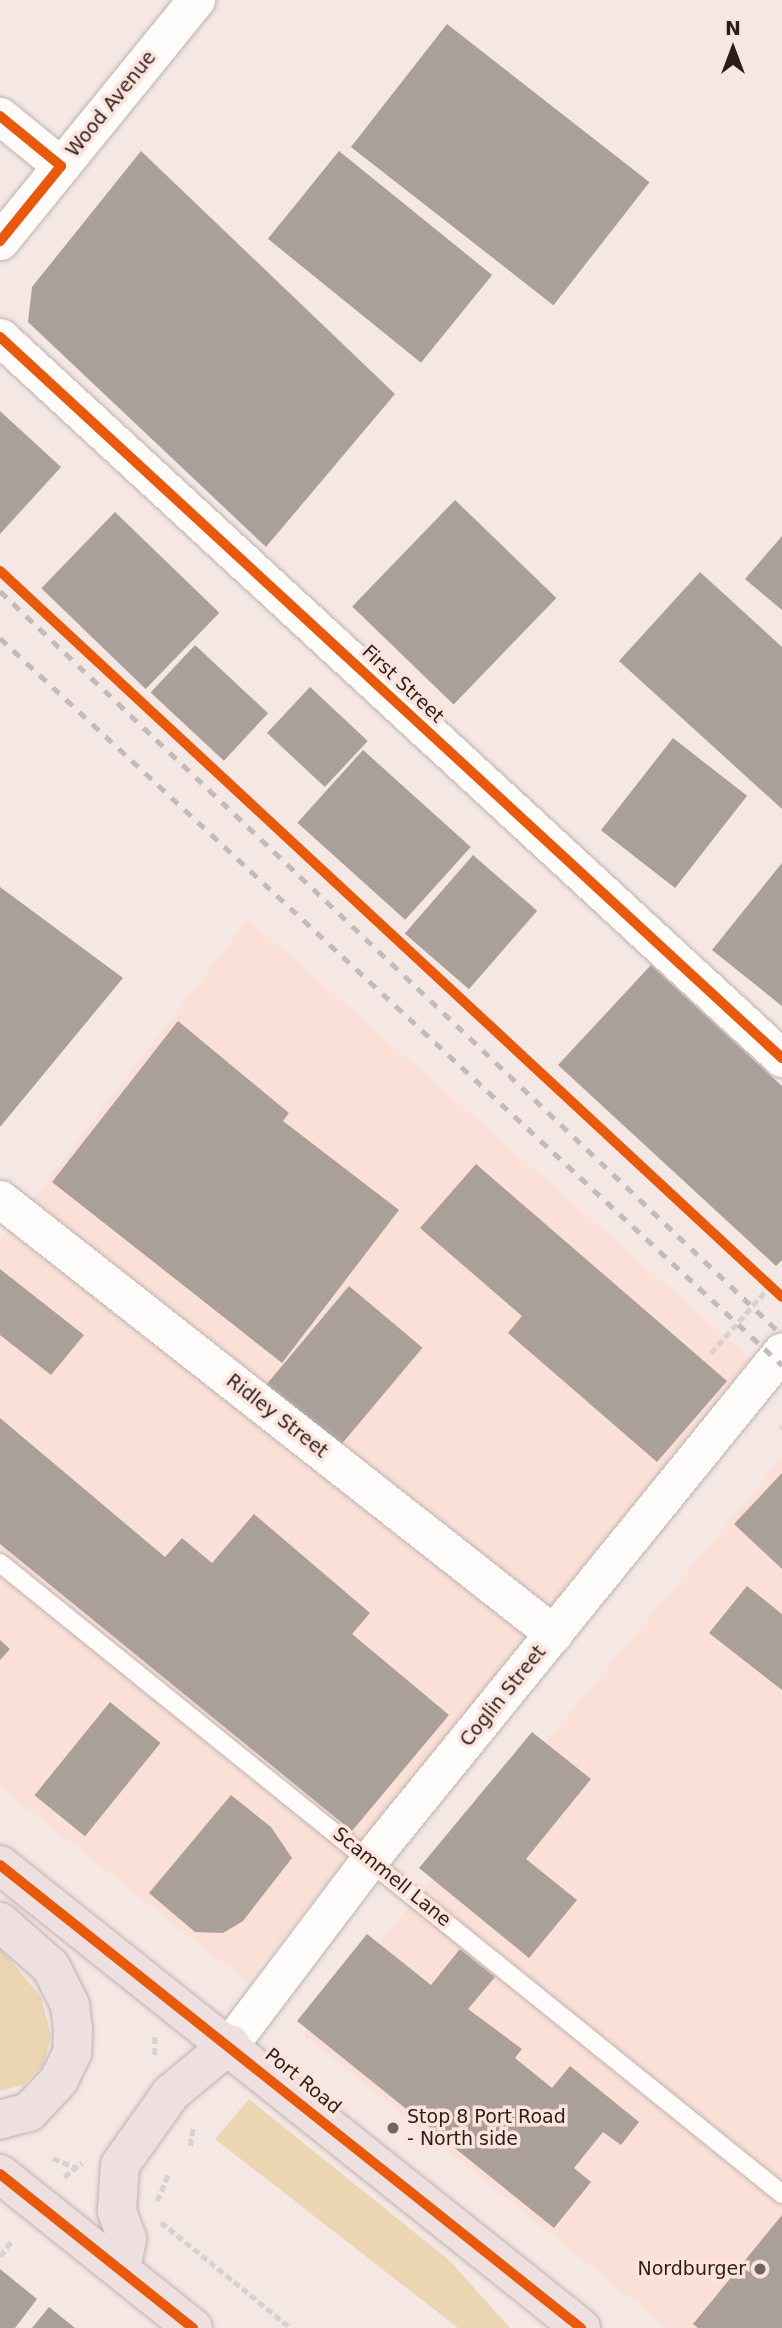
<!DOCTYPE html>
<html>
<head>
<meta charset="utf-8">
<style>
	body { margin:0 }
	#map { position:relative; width:782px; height:2328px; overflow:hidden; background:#f5e8e4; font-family:"DejaVu Sans",sans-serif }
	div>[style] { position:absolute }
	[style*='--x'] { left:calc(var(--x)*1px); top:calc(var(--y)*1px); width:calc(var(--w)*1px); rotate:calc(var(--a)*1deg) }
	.built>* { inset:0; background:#fae0d7 }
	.green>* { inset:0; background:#ecd5b2 }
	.building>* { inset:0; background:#aa9f99; transform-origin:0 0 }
	.path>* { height:4.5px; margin-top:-2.25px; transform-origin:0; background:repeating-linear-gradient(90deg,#d6d2d0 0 7px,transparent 0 10.5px) }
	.roads { filter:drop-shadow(0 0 2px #bfb3af) drop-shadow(0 0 2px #bfb3af) }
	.lane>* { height:18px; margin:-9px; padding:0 9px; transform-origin:9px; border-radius:9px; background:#fefcfb }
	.street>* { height:37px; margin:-18.5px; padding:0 18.5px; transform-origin:18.5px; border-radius:18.5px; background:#fefcfb }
	.highway>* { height:38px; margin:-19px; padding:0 19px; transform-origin:19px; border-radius:19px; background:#eedfe0 }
	.rail>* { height:5px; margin-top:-2.5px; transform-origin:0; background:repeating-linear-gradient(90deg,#bfbcbb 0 9px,transparent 0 18px) }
	.cycleway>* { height:10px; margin:-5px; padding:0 5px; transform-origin:5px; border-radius:5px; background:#e8590c }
	.dots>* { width:19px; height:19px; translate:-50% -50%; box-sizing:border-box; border:4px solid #fce4dd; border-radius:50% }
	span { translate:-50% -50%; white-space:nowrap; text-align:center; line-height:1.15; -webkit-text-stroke:7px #fce4dd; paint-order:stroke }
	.street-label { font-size:19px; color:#2b1e1a }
	.poi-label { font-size:19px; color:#2b1e1a }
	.left { translate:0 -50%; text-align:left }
	.right { translate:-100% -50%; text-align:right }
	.north { position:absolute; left:698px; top:14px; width:70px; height:70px; -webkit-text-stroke:5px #fce4dd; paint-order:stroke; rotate:0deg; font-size:19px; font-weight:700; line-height:28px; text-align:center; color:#2b1e1a }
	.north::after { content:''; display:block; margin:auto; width:24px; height:32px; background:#2b1e1a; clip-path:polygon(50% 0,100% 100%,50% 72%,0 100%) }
</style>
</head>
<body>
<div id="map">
	<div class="built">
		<i style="clip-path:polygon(248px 919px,751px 1359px,247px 1982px,0 1787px,0 1242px)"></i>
		<i style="clip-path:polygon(782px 1458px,782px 2328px,667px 2328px,303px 2034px)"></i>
	</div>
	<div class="green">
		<i style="clip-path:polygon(0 1948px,41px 1997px,51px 2036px,44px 2063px,23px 2085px,0 2091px)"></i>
		<i style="clip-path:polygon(249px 2099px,450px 2261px,510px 2328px,458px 2328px,215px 2139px)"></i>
	</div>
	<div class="building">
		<i style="left:447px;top:24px;width:257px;height:156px;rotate:38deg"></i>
		<i style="clip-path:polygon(141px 151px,395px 394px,266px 547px,28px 322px,32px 287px)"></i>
		<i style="left:339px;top:151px;width:197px;height:113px;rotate:39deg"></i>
		<i style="clip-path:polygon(0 411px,61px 467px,0 534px)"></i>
		<i style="left:455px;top:500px;width:141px;height:148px;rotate:44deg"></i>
		<i style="left:115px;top:512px;width:145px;height:106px;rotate:44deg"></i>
		<i style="clip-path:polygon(782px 536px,782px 610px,745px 579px)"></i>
		<i style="clip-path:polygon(700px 572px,782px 647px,782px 809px,619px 661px)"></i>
		<i style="left:195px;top:645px;width:100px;height:65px;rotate:43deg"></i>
		<i style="left:310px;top:687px;width:79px;height:63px;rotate:43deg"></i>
		<i style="left:673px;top:738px;width:94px;height:117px;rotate:38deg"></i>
		<i style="left:363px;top:750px;width:145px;height:98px;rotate:42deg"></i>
		<i style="left:473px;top:855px;width:85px;height:104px;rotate:41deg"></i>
		<i style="clip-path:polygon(782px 863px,782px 1006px,712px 950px)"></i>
		<i style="clip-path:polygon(0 887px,123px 978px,0 1127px)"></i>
		<i style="clip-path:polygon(651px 965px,782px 1086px,782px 1260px,776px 1266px,558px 1065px)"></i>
		<i style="clip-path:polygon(178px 1021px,289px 1113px,283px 1121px,399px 1210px,282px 1363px,52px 1182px)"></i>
		<i style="clip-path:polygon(476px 1164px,727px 1381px,657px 1462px,508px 1333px,522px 1316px,420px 1228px)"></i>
		<i style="clip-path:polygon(0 1269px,84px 1335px,51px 1375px,0 1335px)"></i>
		<i style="left:349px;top:1286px;width:96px;height:133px;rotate:40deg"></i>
		<i style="clip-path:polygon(0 1418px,165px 1557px,182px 1538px,212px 1563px,254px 1514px,370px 1613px,352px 1634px,449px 1715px,352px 1831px,0 1544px)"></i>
		<i style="clip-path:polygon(782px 1473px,782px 1569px,734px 1524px)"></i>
		<i style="clip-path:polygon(747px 1586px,782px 1614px,782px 1690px,709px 1633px)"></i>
		<i style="clip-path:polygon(0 1640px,10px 1649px,0 1660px)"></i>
		<i style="left:110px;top:1702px;width:65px;height:120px;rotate:39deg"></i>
		<i style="clip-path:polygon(532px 1732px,591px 1779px,526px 1859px,577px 1900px,529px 1958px,419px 1868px)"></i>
		<i style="clip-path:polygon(231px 1795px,271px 1827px,292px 1858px,243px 1921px,223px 1933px,195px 1932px,149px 1893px)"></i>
		<i style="clip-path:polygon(367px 1934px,431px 1985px,460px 1949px,495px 1977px,468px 2009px,522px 2049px,515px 2058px,552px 2088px,570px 2066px,639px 2122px,621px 2145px,603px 2132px,574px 2168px,591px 2182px,554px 2228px,297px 2021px)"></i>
		<i style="clip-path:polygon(782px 2215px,782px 2328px,698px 2328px,693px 2324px)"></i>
		<i style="clip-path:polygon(0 2269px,37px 2299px,15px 2328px,0 2328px)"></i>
		<i style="clip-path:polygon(49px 2307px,75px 2328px,32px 2328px)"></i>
	</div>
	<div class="path">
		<i style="--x:711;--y:1353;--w:89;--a:-48.6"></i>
		<i style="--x:780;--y:1428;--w:2;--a:-27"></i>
		<i style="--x:155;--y:2037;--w:19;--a:90"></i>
		<i style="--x:190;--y:2146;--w:19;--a:-81"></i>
		<i style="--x:53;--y:2158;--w:26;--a:23"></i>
		<i style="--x:64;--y:2177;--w:23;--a:-38"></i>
		<i style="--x:157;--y:2201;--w:28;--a:-67"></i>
		<i style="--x:161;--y:2222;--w:168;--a:39.2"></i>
		<i style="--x:0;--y:2256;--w:20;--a:-53"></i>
	</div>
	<div class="roads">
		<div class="lane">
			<i style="--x:0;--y:1563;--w:1005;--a:38.9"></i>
		</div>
		<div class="street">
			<i style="--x:0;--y:116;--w:79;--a:39.3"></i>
			<i style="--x:0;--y:241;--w:311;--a:-50.9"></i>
			<i style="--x:0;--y:337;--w:1064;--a:42.68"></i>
			<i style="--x:0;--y:1199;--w:704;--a:38.14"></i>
			<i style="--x:230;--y:2044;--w:231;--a:-52.9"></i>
			<i style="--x:369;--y:1860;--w:655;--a:-50.94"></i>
		</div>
		<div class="highway">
			<i style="--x:0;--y:1865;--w:743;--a:38.55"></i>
			<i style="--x:0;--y:1922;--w:68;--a:41.4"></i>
			<i style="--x:51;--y:1967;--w:42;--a:63.4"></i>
			<i style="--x:70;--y:2005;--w:25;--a:83"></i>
			<i style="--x:73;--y:2030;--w:23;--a:92"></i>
			<i style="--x:72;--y:2053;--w:30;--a:116"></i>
			<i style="--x:59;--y:2080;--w:44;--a:133.2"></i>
			<i style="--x:29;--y:2112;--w:30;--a:165"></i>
			<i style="--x:0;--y:2174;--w:247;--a:38.6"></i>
			<i style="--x:121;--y:2268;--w:30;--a:-78"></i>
			<i style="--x:127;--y:2239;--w:30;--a:-110"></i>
			<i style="--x:117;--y:2211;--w:46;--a:-86.3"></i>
			<i style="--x:120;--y:2165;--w:88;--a:-54.7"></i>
			<i style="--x:171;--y:2093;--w:77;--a:-39.7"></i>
		</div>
	</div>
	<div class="rail">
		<i style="--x:0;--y:591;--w:1079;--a:43.57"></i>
		<i style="--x:0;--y:638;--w:1068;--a:42.91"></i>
	</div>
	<div class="cycleway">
		<i style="--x:0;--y:116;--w:79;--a:39.3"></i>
		<i style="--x:61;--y:166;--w:97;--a:129.1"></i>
		<i style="--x:0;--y:337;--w:1064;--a:42.68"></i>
		<i style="--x:0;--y:571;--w:1067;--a:42.87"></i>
		<i style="--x:0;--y:1865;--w:743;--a:38.55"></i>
		<i style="--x:0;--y:2174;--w:247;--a:38.6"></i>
	</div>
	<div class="dots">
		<i style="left:393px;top:2128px;background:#726561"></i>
		<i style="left:760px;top:2269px;background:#726561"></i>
	</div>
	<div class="street-label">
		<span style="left:111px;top:104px;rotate:-51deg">Wood Avenue</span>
		<span style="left:403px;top:684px;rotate:43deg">First Street</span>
		<span style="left:277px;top:1416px;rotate:38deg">Ridley Street</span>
		<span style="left:503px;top:1696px;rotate:-51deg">Coglin Street</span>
		<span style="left:392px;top:1877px;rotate:39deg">Scammell Lane</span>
		<span style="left:303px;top:2081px;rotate:39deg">Port Road</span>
	</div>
	<div class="poi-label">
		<span class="left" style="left:407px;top:2128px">Stop 8 Port Road<br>- North side</span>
		<span class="right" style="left:746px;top:2269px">Nordburger</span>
	</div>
	<div class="north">N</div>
</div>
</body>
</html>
